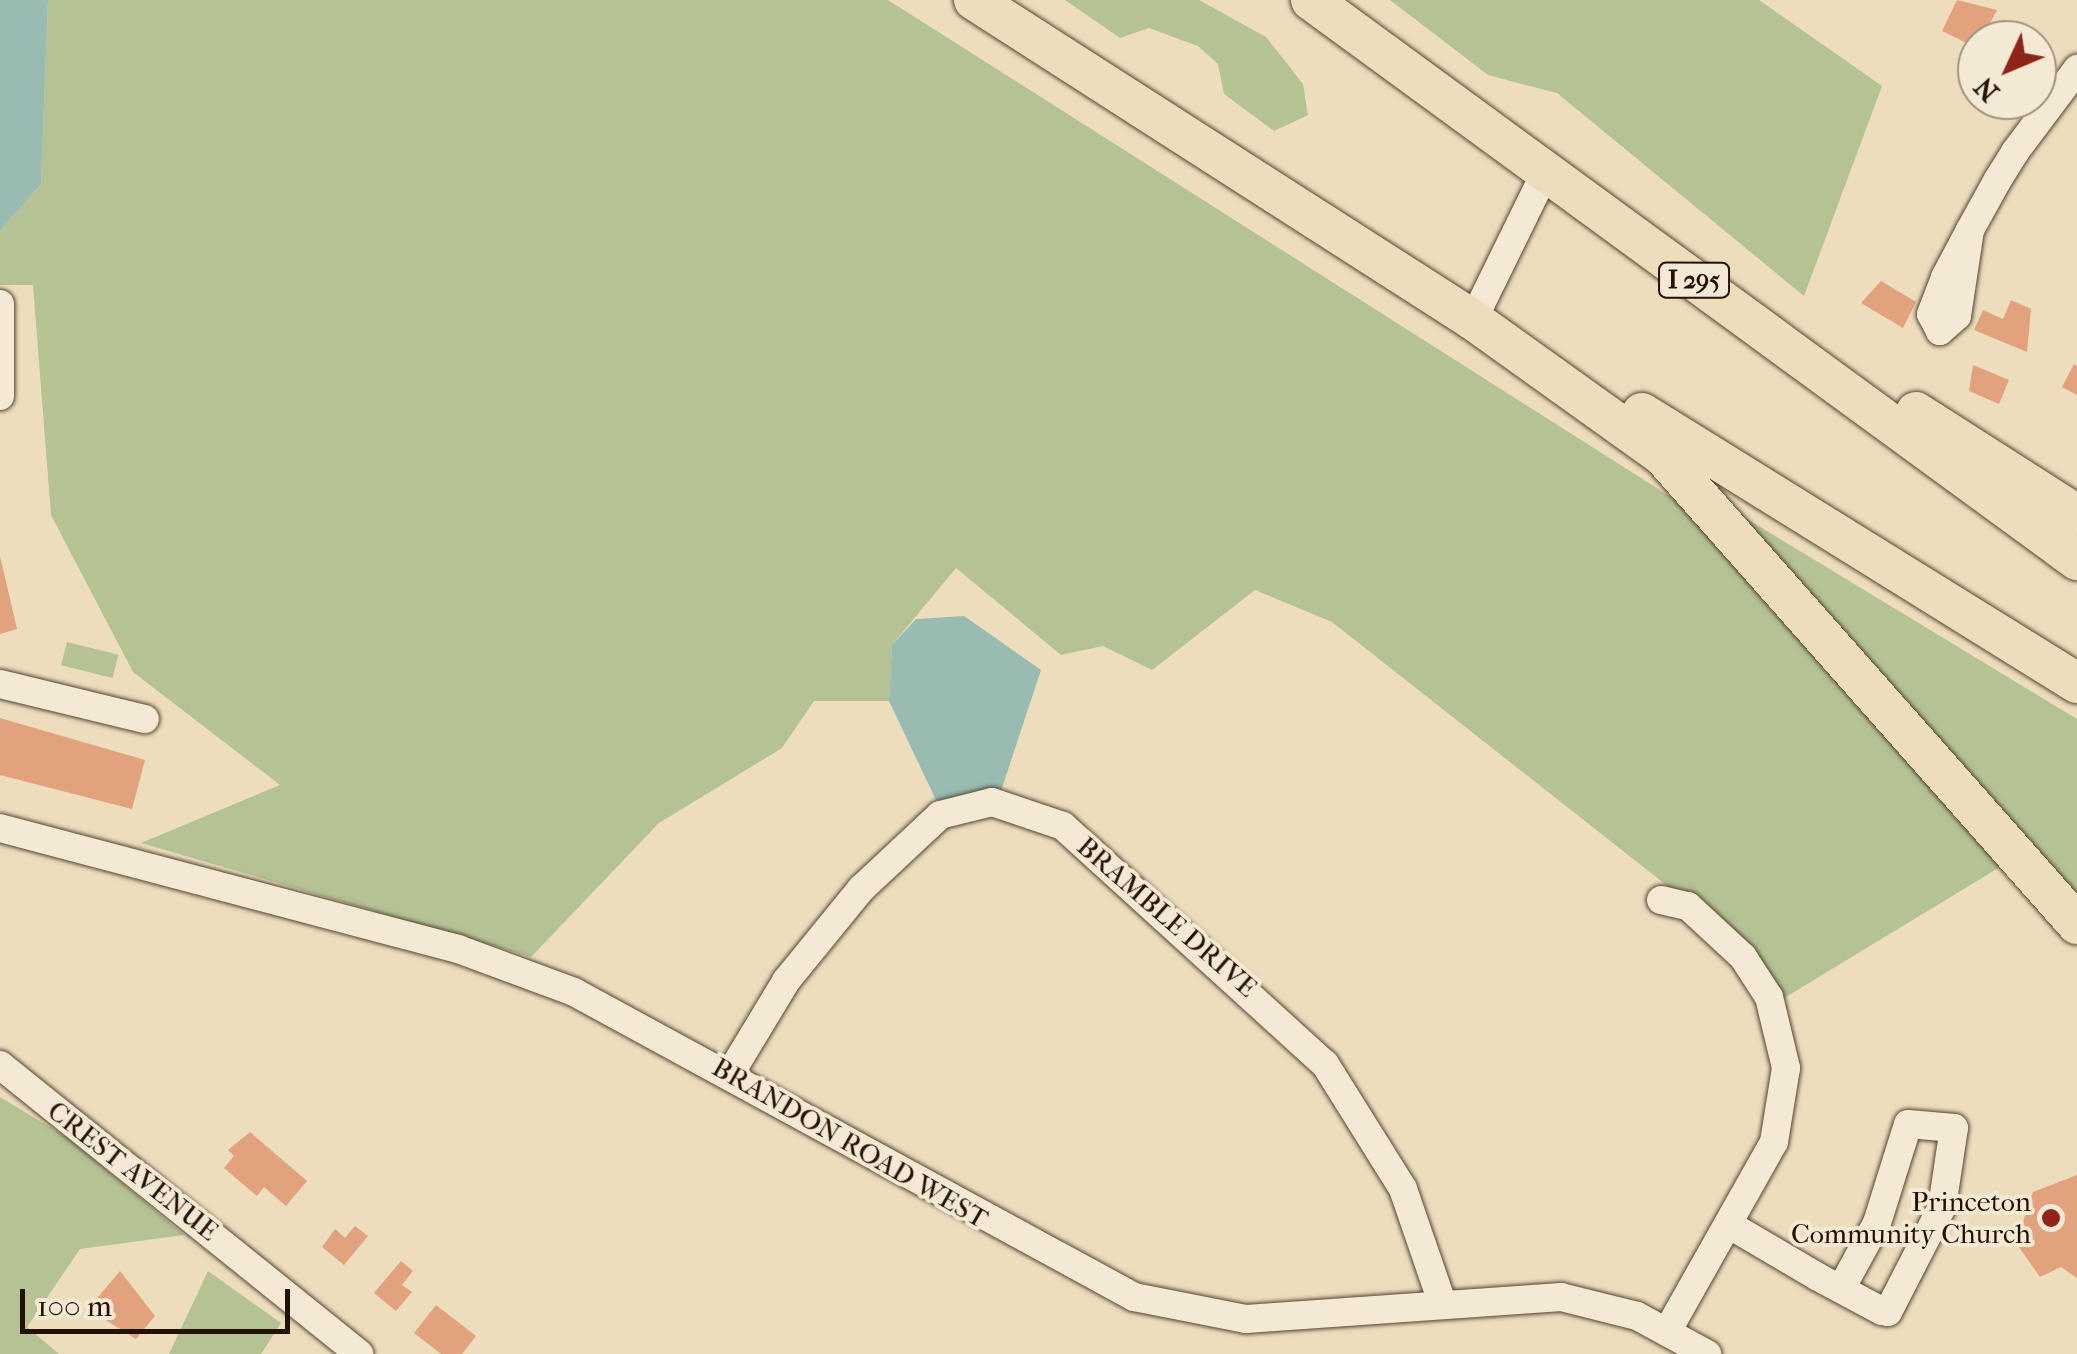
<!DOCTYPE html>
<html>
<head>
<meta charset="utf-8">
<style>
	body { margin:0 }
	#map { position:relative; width:2077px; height:1354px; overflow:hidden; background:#edddbd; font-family:"IM FELL French Canon",serif }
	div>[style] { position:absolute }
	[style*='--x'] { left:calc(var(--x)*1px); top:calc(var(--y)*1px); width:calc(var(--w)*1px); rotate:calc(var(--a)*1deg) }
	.green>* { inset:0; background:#b4c294; transform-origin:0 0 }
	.water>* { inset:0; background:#99bbb2 }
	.building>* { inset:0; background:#e1a27d }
	.roads { filter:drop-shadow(0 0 2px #554532) drop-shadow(0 0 2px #554532) }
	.minor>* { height:28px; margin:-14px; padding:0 14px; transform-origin:14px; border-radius:14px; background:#f3e9d4 }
	.highway>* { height:40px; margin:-20px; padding:0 20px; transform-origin:20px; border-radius:20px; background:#edddbd }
	.dots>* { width:28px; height:28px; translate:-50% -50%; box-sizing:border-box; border:5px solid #f3e9d4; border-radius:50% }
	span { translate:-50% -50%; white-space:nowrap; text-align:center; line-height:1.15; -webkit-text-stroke:8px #f3e9d4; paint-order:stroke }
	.shield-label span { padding:2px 8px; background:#f3e9d4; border:2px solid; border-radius:8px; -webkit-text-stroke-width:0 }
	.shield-label { font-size:25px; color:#221203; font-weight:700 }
	.street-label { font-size:28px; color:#221203 }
	.poi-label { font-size:28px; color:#221203 }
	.right { translate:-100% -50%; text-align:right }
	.north { position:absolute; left:1957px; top:20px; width:100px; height:100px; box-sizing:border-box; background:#f3e9d4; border:2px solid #9f9380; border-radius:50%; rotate:226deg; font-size:28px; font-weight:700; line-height:40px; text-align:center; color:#221203 }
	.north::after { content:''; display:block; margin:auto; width:35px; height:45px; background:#8f2418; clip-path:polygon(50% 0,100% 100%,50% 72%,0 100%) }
	.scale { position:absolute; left:20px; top:1289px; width:270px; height:45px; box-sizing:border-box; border:5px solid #221203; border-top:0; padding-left:12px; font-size:30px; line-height:35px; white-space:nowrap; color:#221203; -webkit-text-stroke:8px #f3e9d4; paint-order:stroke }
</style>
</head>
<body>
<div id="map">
	<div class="green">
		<i style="clip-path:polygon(48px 0,888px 0,1682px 504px,2000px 867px,1776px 1003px,1731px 936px,1332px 622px,1255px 590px,1152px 670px,1103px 646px,1061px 655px,956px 568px,892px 645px,889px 701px,814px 701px,782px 748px,659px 823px,531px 957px,141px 843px,280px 785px,133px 672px,51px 515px,33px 285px,0 285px,0 231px,41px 184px)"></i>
		<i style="clip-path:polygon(1065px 0,1199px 0,1266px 37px,1303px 84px,1308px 115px,1274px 131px,1224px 94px,1218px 64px,1198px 46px,1149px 28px,1120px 38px)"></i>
		<i style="clip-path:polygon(1390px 0,1759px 0,1882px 86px,1804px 296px,1557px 93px,1488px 75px)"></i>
		<i style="clip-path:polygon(1729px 508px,2077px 719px,2077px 904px)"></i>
		<i style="left:67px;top:642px;width:53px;height:24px;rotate:14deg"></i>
		<i style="clip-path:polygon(0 1097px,68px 1138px,184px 1235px,80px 1249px,27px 1327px,59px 1354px,0 1354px)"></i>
		<i style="clip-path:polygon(208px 1271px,281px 1323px,261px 1354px,169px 1354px)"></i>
	</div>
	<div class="water">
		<i style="clip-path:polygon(0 0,48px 0,41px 184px,0 231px)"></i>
		<i style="clip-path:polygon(964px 616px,1041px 670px,999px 797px,936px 800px,889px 701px,892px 645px,916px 619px)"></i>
	</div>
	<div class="building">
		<i style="clip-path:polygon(1957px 0,1997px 10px,1977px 48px,1942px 31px)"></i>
		<i style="clip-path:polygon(1881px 281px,1916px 302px,1903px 328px,1861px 303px)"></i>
		<i style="clip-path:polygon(2011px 300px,2031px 309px,2027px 352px,1974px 330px,1983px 310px,2003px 319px)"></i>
		<i style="clip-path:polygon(2074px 364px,2077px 366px,2077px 395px,2062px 387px)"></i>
		<i style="clip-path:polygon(1973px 365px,2009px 380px,1999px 404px,1969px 391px)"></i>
		<i style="clip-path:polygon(0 556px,17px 629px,0 634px)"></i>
		<i style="clip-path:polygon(0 718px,145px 760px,132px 809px,0 775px)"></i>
		<i style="clip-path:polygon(250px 1132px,307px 1181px,286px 1206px,264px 1187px,257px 1196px,224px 1168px,234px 1156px,228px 1150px)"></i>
		<i style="clip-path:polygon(2077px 1175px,2077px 1278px,2061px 1267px,2040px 1277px,2016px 1243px,2033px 1192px)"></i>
		<i style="clip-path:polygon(355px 1226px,368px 1236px,344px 1265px,322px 1247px,335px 1229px,345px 1238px)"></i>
		<i style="clip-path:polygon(401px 1261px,413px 1271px,402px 1285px,412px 1292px,396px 1311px,374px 1293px)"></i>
		<i style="clip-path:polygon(120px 1271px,155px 1316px,136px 1339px,88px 1309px)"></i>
		<i style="clip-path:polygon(436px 1305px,476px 1336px,462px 1354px,441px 1354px,414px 1333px)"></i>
	</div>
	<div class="roads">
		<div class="minor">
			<i style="--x:1970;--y:230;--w:87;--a:98.6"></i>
			<i style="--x:1957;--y:316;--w:23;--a:139"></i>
			<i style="--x:1940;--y:331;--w:19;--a:-118"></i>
			<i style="--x:1931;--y:314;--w:40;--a:-69"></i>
			<i style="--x:1945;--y:277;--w:53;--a:-62"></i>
			<i style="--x:1970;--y:230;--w:56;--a:-61.1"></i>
			<i style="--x:1997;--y:181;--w:34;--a:-58"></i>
			<i style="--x:2015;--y:152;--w:104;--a:-53.2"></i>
			<i style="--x:0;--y:304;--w:92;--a:90"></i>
			<i style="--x:1473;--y:320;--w:166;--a:-63.9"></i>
			<i style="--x:0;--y:684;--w:149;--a:13.6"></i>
			<i style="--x:0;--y:828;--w:474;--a:14.8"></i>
			<i style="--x:458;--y:949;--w:124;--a:20.3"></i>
			<i style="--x:574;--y:992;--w:638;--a:28.57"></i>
			<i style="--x:1134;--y:1297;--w:114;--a:11.1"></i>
			<i style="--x:1246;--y:1319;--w:316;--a:-4"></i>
			<i style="--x:1561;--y:1297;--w:78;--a:14"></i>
			<i style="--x:1637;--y:1316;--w:80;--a:28.5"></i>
			<i style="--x:1661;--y:900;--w:28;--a:13"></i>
			<i style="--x:1688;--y:906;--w:75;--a:42.8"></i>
			<i style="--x:1743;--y:957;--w:48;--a:57"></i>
			<i style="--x:1769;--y:997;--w:73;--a:76.5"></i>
			<i style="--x:1786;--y:1068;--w:75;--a:99.2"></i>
			<i style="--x:1774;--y:1142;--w:216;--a:119.4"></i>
			<i style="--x:0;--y:1065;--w:461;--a:38.8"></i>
			<i style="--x:730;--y:1074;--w:109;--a:-58.9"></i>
			<i style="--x:786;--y:981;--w:119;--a:-50.8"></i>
			<i style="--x:861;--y:889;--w:108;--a:-43.1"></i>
			<i style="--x:940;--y:815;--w:54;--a:-14"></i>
			<i style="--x:992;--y:802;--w:75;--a:18.7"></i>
			<i style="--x:1063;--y:826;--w:354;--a:42.3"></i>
			<i style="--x:1325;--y:1064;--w:147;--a:58"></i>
			<i style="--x:1403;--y:1189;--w:120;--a:71"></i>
			<i style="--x:1728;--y:1224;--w:104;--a:30.5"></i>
			<i style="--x:1818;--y:1277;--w:72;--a:28"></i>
			<i style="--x:1882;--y:1311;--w:6;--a:9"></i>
			<i style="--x:1888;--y:1312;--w:118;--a:-62.8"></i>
			<i style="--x:1942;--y:1207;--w:80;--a:-81.4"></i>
			<i style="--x:1954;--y:1128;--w:46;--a:-175"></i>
			<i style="--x:1908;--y:1124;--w:104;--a:107.4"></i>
			<i style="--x:1877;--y:1223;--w:75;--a:118.6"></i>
		</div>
		<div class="highway">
			<i style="--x:974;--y:0;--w:593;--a:32.67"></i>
			<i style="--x:1473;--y:320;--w:234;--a:35.6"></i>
			<i style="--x:1663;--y:456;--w:625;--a:48.5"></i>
			<i style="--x:1311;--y:0;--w:949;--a:36.17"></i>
			<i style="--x:1916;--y:412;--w:191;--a:32.6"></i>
			<i style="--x:1642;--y:413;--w:512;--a:31.83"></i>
		</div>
	</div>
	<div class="dots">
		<i style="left:2051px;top:1218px;background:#8f2418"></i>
	</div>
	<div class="shield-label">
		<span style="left:1694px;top:280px">I 295</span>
	</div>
	<div class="street-label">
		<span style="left:1167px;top:917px;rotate:41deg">BRAMBLE DRIVE</span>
		<span style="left:850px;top:1143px;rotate:30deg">BRANDON ROAD WEST</span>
		<span style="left:133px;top:1171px;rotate:38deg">CREST AVENUE</span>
	</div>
	<div class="poi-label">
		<span class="right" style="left:2031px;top:1218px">Princeton<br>Community Church</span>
	</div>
	<div class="north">N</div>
	<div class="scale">100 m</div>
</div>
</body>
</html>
